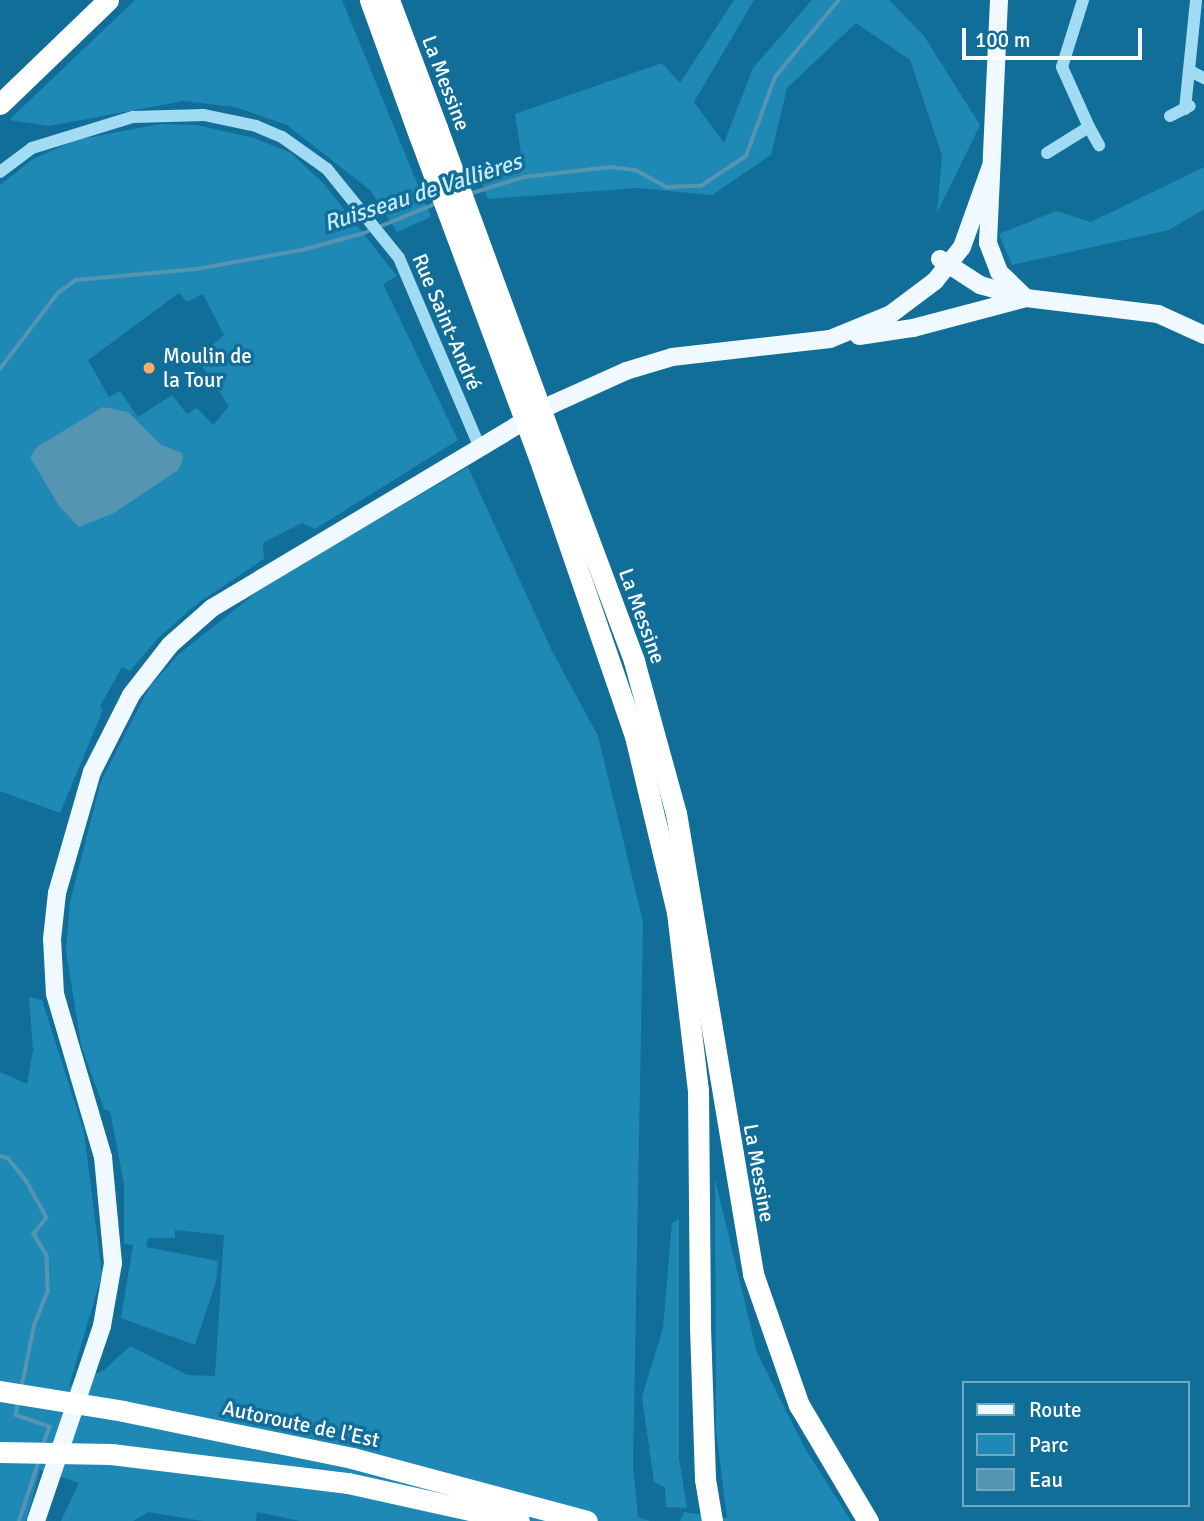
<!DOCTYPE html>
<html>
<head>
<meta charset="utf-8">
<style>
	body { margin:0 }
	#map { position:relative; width:1204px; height:1521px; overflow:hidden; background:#116e98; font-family:Signika,sans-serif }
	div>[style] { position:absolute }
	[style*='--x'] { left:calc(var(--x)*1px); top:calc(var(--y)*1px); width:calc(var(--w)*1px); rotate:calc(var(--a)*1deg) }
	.green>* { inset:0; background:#1f89b5 }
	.water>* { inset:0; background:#5695b2 }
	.stream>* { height:3.5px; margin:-1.75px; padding:0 1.75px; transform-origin:1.75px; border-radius:1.75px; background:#5695b2 }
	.minor>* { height:12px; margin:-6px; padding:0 6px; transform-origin:6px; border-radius:6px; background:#a2dcf4 }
	.major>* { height:18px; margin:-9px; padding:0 9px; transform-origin:9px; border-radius:9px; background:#eff9ff }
	.highway>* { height:21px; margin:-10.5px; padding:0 10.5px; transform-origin:10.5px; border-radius:10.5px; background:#fff }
	.highway-bridge>* { height:21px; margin:-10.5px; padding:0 10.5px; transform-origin:10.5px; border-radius:10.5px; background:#fff }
	.dots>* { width:19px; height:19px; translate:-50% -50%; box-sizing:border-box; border:4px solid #116e98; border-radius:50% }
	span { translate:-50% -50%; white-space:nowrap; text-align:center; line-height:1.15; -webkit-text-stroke:7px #116e98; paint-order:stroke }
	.street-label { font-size:21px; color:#fff }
	.poi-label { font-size:21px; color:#fff }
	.left { translate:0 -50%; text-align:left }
	.water-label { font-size:23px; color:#c6ecfc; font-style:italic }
	.legend { position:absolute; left:962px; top:1381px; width:228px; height:126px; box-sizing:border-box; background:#116e98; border:2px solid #70a8c1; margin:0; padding:9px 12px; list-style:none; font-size:21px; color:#fff }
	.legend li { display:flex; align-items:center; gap:14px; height:35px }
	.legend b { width:35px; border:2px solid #70a8c1 }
	.scale { position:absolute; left:962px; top:28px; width:180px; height:32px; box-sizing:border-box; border:4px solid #fff; border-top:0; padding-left:9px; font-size:21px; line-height:24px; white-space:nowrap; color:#fff; -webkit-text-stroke:5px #116e98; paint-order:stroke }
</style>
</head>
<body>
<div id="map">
	<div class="green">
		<i style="clip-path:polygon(135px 0,342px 0,431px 217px,397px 232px,370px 190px,287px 125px,235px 107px,183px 101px,49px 126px,9px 120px)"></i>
		<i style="clip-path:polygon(734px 0,754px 0,694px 102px,724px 143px,753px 68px,812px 0,889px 0,924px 36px,980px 125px,937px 213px,942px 156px,910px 60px,856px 23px,787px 88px,771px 155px,712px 195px,637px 188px,488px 199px,479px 176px,522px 160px,515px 114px,662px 63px,680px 83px)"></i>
		<i style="clip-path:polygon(evenodd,161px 124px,196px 125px,254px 138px,291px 153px,324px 184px,397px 276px,383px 284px,458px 440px,315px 529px,302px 523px,263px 543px,264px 559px,198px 603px,158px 638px,130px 671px,122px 667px,100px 706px,103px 710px,60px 813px,0 791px,0 185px,33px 159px,76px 140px,161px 124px,179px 293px,187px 302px,203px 294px,224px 335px,197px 358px,229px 406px,213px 425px,197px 408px,187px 414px,172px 395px,138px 417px,120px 391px,109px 397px,88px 360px,179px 293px)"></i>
		<i style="clip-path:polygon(1204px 167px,1204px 209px,1169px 230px,1012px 265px,999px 234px,1056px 211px,1091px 222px)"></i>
		<i style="clip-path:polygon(468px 467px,552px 651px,598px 736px,643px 922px,633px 1466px,638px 1517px,650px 1521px,300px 1521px,257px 1512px,256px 1521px,203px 1521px,148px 1512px,133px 1521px,61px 1521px,79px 1483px,40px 1470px,26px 1521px,0 1521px,0 1072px,27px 1084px,33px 1050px,29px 997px,42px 1000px,84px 1132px,102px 1274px,69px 1386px,104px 1370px,130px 1346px,187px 1375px,215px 1376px,224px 1235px,175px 1230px,175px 1238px,148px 1238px,146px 1247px,218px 1261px,216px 1282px,195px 1345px,121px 1318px,133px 1245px,124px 1244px,124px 1184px,110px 1111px,104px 1109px,81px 1045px,66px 951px,70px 902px,101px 781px,150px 686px,179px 654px,267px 584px)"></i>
		<i style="clip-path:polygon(715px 1179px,757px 1353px,803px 1445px,851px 1521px,680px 1521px,684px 1512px,727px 1518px,716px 1430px)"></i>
		<i style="clip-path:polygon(679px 1219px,679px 1458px,687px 1508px,666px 1507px,665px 1487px,654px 1482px,642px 1397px,663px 1328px,672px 1223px)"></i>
	</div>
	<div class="water">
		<i style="clip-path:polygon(103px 407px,128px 412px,161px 445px,182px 453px,183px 459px,178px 470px,114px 513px,79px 527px,59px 506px,30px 457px,37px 447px)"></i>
	</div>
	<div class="stream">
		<i style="--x:469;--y:194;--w:58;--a:-17.2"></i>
		<i style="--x:524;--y:177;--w:87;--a:-6.6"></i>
		<i style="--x:610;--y:167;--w:26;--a:7"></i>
		<i style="--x:636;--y:170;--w:35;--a:29"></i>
		<i style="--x:667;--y:187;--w:34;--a:-2"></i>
		<i style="--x:701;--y:186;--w:54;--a:-33.7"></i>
		<i style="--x:746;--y:156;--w:84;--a:-69.8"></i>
		<i style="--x:775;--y:77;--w:100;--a:-50.3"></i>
		<i style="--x:0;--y:369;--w:96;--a:-52.7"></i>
		<i style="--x:58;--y:293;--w:22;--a:-36"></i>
		<i style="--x:76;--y:280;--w:121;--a:-5.2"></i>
		<i style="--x:197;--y:269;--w:107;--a:-10.3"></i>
		<i style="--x:302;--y:250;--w:64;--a:-15.3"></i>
		<i style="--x:364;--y:233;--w:80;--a:-22.1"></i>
		<i style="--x:0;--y:1156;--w:8;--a:14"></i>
		<i style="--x:8;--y:1158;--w:28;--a:51"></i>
		<i style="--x:26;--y:1180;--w:43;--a:61.1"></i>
		<i style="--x:47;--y:1218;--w:21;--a:129"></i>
		<i style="--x:34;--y:1234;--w:26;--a:59"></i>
		<i style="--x:47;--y:1256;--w:36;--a:88"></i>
		<i style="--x:48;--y:1292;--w:35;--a:112"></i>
		<i style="--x:35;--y:1324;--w:64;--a:101.7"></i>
		<i style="--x:19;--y:1402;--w:13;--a:103"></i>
		<i style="--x:16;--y:1415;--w:36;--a:19"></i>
		<i style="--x:50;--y:1427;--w:20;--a:110"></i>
		<i style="--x:19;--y:1521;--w:64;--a:-71.8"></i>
	</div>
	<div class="minor">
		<i style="--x:1083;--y:0;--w:70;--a:107.4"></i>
		<i style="--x:1062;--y:67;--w:66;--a:65.8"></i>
		<i style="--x:1190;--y:71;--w:16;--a:27"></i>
		<i style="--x:1185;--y:109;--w:110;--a:-84.2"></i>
		<i style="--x:1170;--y:116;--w:22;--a:-27"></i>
		<i style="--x:1047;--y:153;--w:49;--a:-31.8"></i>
		<i style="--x:1089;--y:127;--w:21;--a:61"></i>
		<i style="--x:0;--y:172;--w:40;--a:-37"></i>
		<i style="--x:32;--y:148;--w:106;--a:-17.1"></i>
		<i style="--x:133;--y:117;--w:71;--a:-1.6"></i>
		<i style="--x:204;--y:115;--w:53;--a:11.9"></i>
		<i style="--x:256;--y:126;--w:28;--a:23"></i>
		<i style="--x:282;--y:137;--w:55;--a:35.4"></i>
		<i style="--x:327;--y:169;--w:114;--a:51"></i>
		<i style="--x:399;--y:258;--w:204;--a:66.9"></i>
	</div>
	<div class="major">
		<i style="--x:999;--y:0;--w:243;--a:92.6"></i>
		<i style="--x:988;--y:243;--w:31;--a:69"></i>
		<i style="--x:999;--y:272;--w:37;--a:44"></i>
		<i style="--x:940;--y:259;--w:48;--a:33"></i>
		<i style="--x:980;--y:285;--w:48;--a:15.8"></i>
		<i style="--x:1026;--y:298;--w:133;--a:6.9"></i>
		<i style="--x:1158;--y:314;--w:51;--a:24.5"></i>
		<i style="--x:859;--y:336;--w:55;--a:-8.4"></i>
		<i style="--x:913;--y:328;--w:114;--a:-14.8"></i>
		<i style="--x:36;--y:1521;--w:206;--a:-71.3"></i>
		<i style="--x:102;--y:1326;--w:64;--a:-80.1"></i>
		<i style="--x:113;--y:1263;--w:106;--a:-95.4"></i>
		<i style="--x:103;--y:1157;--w:170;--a:-106.4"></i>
		<i style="--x:55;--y:994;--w:55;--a:-93.1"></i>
		<i style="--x:52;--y:939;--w:46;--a:-83.8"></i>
		<i style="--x:57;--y:893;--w:126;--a:-73.9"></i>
		<i style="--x:92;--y:772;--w:86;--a:-63.1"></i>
		<i style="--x:131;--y:695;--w:63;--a:-52"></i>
		<i style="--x:170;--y:645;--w:56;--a:-41.4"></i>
		<i style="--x:212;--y:608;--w:397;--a:-30.9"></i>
		<i style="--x:553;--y:404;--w:80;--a:-24.3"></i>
		<i style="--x:626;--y:371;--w:48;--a:-16.9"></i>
		<i style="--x:672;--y:357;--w:159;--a:-6.5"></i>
		<i style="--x:830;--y:339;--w:66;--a:-22.3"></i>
		<i style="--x:891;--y:314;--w:55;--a:-36.9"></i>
		<i style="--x:935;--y:281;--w:43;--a:-51.5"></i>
		<i style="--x:962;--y:247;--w:83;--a:-70.3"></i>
	</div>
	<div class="highway">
		<i style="--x:370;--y:0;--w:144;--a:70.1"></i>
		<i style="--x:389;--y:0;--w:137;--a:69.4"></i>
		<i style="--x:0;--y:104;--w:150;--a:-43.9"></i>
		<i style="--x:559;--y:460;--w:215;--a:69.5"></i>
		<i style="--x:634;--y:661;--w:158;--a:74.6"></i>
		<i style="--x:676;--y:813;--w:467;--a:80.5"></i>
		<i style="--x:753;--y:1274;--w:139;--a:70.7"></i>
		<i style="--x:799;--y:1405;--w:135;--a:59.3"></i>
		<i style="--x:542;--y:466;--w:286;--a:71"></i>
		<i style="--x:635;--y:736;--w:181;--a:76.6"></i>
		<i style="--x:677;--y:912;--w:179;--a:83.3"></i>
		<i style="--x:698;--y:1090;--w:237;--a:89.5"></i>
		<i style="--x:700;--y:1327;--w:152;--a:88.1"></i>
		<i style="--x:705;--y:1479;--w:43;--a:80.5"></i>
		<i style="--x:123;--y:1411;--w:234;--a:11.6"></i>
		<i style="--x:352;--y:1458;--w:243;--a:15"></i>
		<i style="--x:111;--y:1454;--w:239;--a:7"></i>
		<i style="--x:348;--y:1483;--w:175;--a:12.5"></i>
	</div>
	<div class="highway-bridge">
		<i style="--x:437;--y:128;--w:354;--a:69.8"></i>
		<i style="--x:419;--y:135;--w:353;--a:69.6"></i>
		<i style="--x:0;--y:1391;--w:125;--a:9.2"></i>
		<i style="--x:0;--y:1452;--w:111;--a:1"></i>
	</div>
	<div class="dots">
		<i style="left:149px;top:368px;background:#ffab65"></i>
	</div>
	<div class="street-label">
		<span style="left:446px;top:83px;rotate:69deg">La Messine</span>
		<span style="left:447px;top:322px;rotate:67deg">Rue Saint-André</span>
		<span style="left:642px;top:616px;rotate:70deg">La Messine</span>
		<span style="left:759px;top:1173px;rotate:80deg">La Messine</span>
		<span style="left:301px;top:1424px;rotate:12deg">Autoroute de l’Est</span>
	</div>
	<div class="poi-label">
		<span class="left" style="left:163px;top:368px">Moulin de<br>la Tour</span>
	</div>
	<div class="water-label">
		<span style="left:423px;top:193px;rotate:-18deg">Ruisseau de Vallières</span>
	</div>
	<ul class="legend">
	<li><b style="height:9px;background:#eff9ff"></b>Route</li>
	<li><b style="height:19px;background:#1f89b5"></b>Parc</li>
	<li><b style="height:19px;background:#5695b2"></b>Eau</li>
	</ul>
	<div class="scale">100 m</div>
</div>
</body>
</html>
